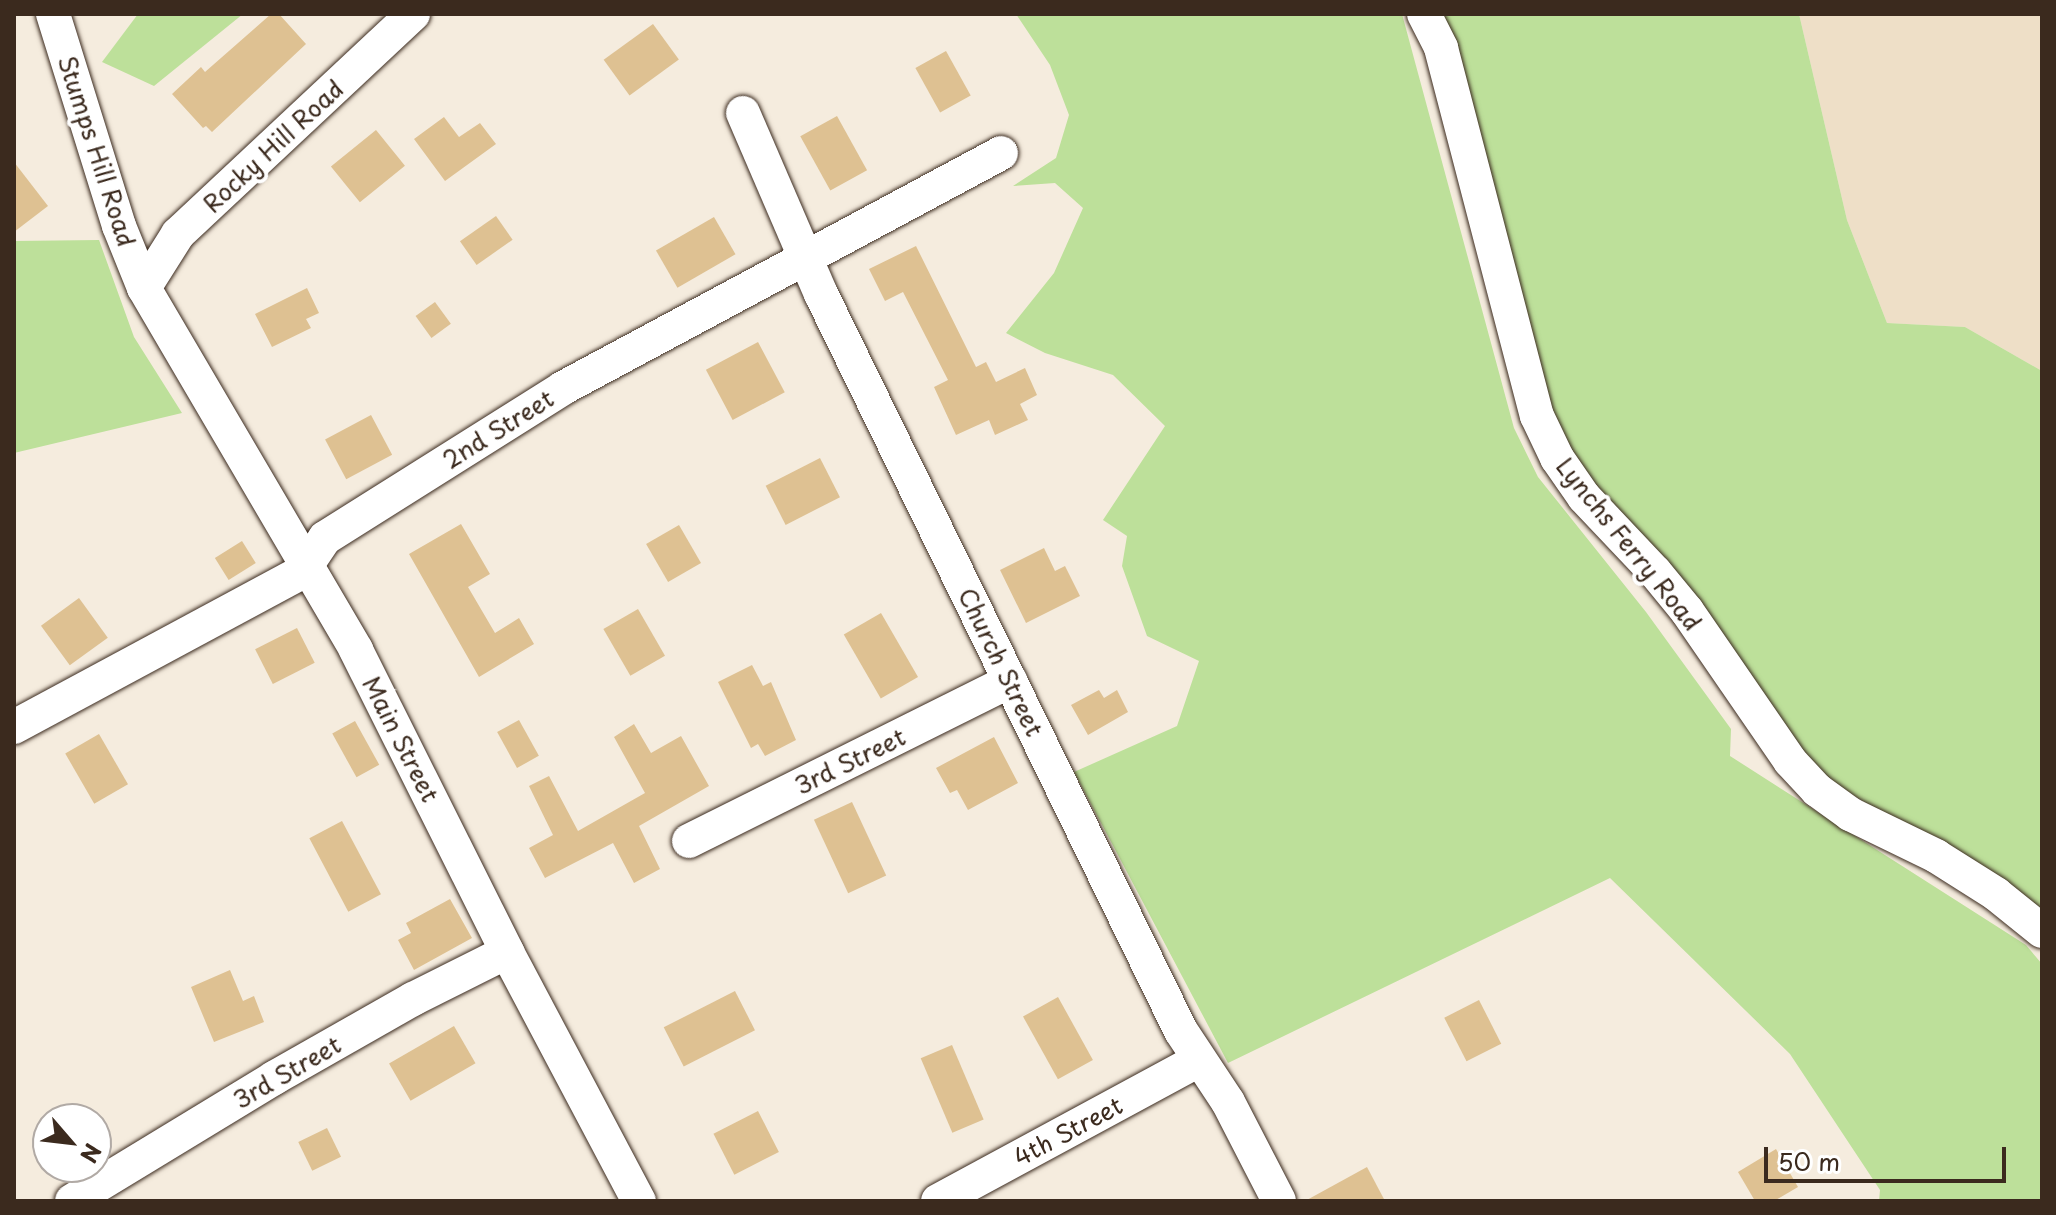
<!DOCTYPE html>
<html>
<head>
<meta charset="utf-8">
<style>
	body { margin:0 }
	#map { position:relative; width:2056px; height:1215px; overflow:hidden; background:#f5ecde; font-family:"Playpen Sans",sans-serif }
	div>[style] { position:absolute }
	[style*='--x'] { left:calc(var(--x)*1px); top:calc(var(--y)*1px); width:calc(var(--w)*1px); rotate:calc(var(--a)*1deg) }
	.built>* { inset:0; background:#eedfc7 }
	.green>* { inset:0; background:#bde09a }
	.building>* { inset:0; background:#dec192; transform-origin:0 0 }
	.roads { filter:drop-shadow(0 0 2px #3b2a1e) drop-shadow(0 0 2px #3b2a1e) }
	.street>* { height:34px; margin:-17px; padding:0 17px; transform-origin:17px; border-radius:17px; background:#fff }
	span { translate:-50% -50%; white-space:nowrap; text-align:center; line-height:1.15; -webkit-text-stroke:8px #fff; paint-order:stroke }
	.street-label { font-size:24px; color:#3b2a1e }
	.frame { position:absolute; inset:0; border:16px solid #3b2a1e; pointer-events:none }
	.north { position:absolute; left:32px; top:1103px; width:80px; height:80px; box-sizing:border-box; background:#fff; border:2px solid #b1aaa5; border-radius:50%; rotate:118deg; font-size:22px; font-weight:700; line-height:32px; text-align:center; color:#3b2a1e }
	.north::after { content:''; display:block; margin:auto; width:28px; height:36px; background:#3b2a1e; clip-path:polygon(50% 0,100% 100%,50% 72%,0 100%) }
	.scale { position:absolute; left:1764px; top:1147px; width:242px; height:36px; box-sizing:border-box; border:4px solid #3b2a1e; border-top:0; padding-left:10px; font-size:24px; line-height:28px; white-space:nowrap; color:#3b2a1e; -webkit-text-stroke:6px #fff; paint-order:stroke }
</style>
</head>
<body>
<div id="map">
	<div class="built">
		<i style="clip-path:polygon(1799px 14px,2042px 14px,2042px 371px,1965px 327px,1887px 323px,1847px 220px)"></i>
	</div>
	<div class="green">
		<i style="clip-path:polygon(138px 14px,243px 14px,154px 86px,102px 62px)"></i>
		<i style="clip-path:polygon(1016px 14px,1402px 14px,1514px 428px,1538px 477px,1646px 612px,1731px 729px,1730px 756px,2026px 945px,2042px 964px,2042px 1201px,1879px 1201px,1880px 1190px,1790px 1054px,1610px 878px,1228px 1063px,1074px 772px,1177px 726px,1199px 661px,1147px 636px,1122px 566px,1127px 536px,1103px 520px,1165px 426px,1113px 375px,1045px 353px,1006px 333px,1054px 273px,1083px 208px,1055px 183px,1013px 186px,1056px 158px,1069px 115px,1050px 65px)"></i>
		<i style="clip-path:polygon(1441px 14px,1799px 14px,1847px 220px,1887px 323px,1965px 327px,2042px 371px,2042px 912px,1827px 779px,1801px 751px,1569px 450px,1550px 411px)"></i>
		<i style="clip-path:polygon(99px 240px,134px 337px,182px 413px,14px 453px,14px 241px)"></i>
	</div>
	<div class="building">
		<i style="clip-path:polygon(271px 14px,279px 14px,306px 44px,212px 132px,206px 126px,203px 128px,172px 94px,201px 67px,205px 72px)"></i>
		<i style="left:653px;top:24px;width:44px;height:61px;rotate:54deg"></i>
		<i style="left:946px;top:51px;width:51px;height:35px;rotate:61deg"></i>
		<i style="left:837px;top:116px;width:62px;height:42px;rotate:61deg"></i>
		<i style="clip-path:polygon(444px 117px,459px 137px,480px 123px,496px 144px,445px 181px,414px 139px)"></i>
		<i style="left:376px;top:130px;width:46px;height:58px;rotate:51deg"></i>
		<i style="clip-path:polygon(14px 162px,48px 206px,14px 232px)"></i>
		<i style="left:496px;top:216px;width:29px;height:44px;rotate:55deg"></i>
		<i style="left:714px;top:217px;width:43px;height:67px;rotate:60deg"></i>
		<i style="clip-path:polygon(916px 246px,976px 367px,986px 362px,996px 382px,1025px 368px,1037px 395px,1020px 404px,1028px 420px,995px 435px,989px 420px,956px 435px,934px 387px,948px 380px,903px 292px,885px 301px,869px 269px)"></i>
		<i style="clip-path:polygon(307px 288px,319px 313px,306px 319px,311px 328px,272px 347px,255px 314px)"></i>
		<i style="left:435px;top:302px;width:27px;height:24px;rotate:54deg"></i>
		<i style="left:758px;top:342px;width:57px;height:59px;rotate:62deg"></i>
		<i style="left:371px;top:415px;width:45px;height:52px;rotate:62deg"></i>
		<i style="left:820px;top:458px;width:44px;height:61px;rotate:63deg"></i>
		<i style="clip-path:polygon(461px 524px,490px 574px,468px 587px,495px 633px,519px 618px,534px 644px,479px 677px,409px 554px)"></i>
		<i style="left:679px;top:525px;width:44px;height:38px;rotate:60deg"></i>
		<i style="left:242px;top:541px;width:26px;height:32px;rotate:58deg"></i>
		<i style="clip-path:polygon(1044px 548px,1055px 571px,1065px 566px,1080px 596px,1026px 623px,1000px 570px)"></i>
		<i style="left:79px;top:598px;width:49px;height:47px;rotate:54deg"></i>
		<i style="left:638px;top:609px;width:54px;height:40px;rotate:60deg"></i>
		<i style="left:881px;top:613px;width:74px;height:43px;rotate:60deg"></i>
		<i style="left:297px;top:628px;width:39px;height:47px;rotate:63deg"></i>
		<i style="clip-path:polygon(752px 665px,763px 686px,771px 682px,796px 740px,765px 756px,758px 744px,751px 748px,718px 682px)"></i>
		<i style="clip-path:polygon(1099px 690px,1104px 698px,1117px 690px,1128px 712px,1088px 735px,1071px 705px)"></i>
		<i style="left:519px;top:720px;width:41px;height:25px;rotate:61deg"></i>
		<i style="left:355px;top:721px;width:50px;height:26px;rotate:61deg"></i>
		<i style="clip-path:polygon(634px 724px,651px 753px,681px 736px,709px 786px,639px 826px,660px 869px,634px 883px,613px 843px,545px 878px,529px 848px,553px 835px,529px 786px,549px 776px,578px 831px,645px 793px,614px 737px)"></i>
		<i style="left:99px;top:734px;width:58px;height:39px;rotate:60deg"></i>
		<i style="clip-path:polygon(994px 737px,1018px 783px,968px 810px,957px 790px,950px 793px,936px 768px)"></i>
		<i style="left:852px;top:802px;width:81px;height:42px;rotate:65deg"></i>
		<i style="left:342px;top:821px;width:83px;height:37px;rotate:62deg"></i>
		<i style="clip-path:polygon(450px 899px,472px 938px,414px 970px,398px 940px,411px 933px,406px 923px)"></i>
		<i style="clip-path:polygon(230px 970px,243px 1001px,254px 996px,264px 1022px,214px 1042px,191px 987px)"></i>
		<i style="left:735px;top:991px;width:44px;height:80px;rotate:63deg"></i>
		<i style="left:1058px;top:997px;width:72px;height:40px;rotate:61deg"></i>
		<i style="left:1479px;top:1000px;width:49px;height:39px;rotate:63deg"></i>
		<i style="left:454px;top:1026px;width:43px;height:75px;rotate:60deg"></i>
		<i style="left:952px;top:1045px;width:81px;height:34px;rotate:67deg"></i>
		<i style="left:758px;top:1111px;width:46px;height:50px;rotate:63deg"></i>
		<i style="left:327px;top:1128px;width:32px;height:32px;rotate:64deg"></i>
		<i style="clip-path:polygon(1776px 1149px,1798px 1187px,1774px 1201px,1755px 1201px,1738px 1172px)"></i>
		<i style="clip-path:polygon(1367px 1167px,1385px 1201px,1305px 1201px)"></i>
	</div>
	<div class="roads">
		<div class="street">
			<i style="--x:53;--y:14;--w:222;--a:72.7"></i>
			<i style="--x:119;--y:226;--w:67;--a:68"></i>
			<i style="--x:144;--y:288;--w:420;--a:59.6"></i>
			<i style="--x:356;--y:650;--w:338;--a:63.4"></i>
			<i style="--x:507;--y:952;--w:282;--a:62.1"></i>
			<i style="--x:1424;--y:14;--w:38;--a:63"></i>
			<i style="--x:1441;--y:48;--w:380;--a:75.4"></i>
			<i style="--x:1537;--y:416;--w:47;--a:64.5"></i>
			<i style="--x:1557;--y:458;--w:47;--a:55.3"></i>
			<i style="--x:1584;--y:497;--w:103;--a:46.6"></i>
			<i style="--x:1655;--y:572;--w:50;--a:50.6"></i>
			<i style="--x:1687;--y:611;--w:182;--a:55.5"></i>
			<i style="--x:1790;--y:761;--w:40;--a:47"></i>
			<i style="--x:1817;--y:790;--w:41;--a:36"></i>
			<i style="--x:1850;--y:814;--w:96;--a:26"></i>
			<i style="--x:1936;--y:856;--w:71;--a:32.3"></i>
			<i style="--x:1996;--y:894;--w:59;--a:38.8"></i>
			<i style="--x:743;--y:113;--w:197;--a:66.7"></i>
			<i style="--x:821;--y:294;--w:820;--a:63.97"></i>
			<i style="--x:1181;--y:1031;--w:85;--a:56.5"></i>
			<i style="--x:1228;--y:1102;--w:111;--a:62.7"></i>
			<i style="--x:144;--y:288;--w:64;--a:-57.8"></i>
			<i style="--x:178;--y:234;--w:322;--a:-43.1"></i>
			<i style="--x:14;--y:727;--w:327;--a:-28.3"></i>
			<i style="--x:302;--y:572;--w:41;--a:-55.9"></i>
			<i style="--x:325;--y:538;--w:281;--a:-32.2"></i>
			<i style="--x:563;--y:388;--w:497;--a:-28.2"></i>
			<i style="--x:689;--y:841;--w:359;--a:-26.5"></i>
			<i style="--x:72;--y:1201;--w:237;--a:-31.3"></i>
			<i style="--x:274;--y:1078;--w:160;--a:-29.6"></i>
			<i style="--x:413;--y:999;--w:105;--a:-26.6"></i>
			<i style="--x:938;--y:1201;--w:297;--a:-28.4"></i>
		</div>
	</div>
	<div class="street-label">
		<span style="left:273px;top:146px;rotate:-43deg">Rocky Hill Road</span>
		<span style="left:97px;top:151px;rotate:72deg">Stumps Hill Road</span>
		<span style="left:498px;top:429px;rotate:-32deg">2nd Street</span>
		<span style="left:1629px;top:544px;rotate:51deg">Lynchs Ferry Road</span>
		<span style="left:1001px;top:662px;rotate:64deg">Church Street</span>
		<span style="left:401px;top:739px;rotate:63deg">Main Street</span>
		<span style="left:850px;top:761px;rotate:-26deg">3rd Street</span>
		<span style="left:287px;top:1072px;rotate:-30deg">3rd Street</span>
		<span style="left:1068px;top:1131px;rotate:-28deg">4th Street</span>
	</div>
	<div class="frame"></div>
	<div class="north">N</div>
	<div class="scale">50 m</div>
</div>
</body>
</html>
